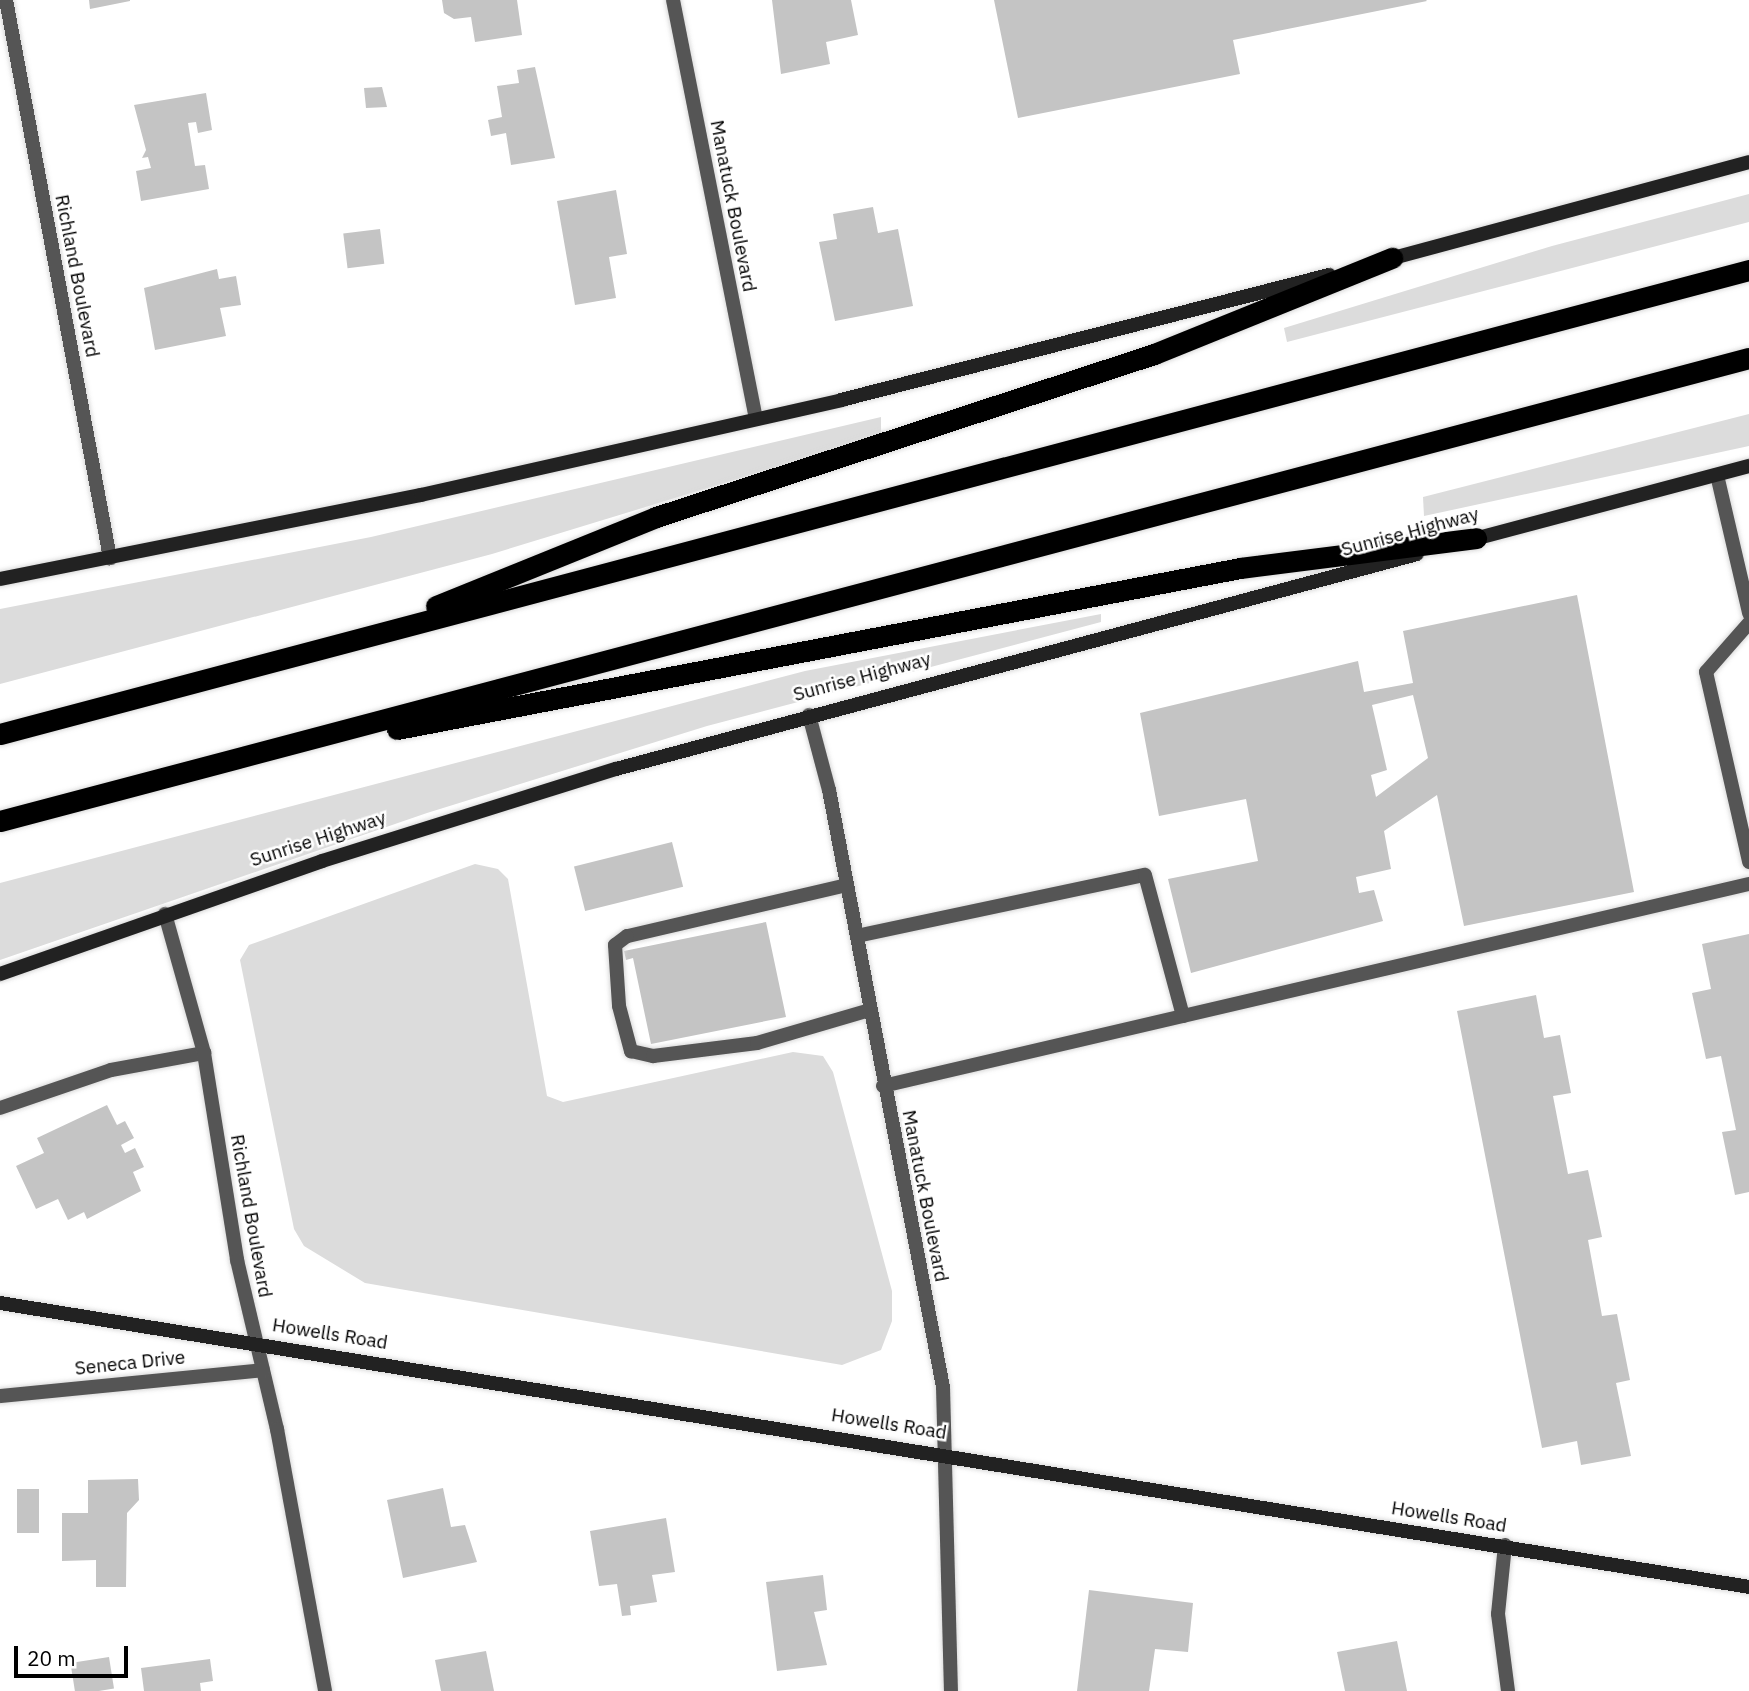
<!DOCTYPE html>
<html>
<head>
<meta charset="utf-8">
<style>
	body { margin:0 }
	#map { position:relative; width:1749px; height:1691px; overflow:hidden; background:#fff; font-family:"IBM Plex Sans",sans-serif }
	div>[style] { position:absolute }
	[style*='--x'] { left:calc(var(--x)*1px); top:calc(var(--y)*1px); width:calc(var(--w)*1px); rotate:calc(var(--a)*1deg) }
	.green>* { inset:0; background:#dcdcdc }
	.building>* { inset:0; background:#c4c4c4; transform-origin:0 0 }
	.roads { filter:drop-shadow(0 0 2px #dbdbdb) drop-shadow(0 0 2px #dbdbdb) }
	.service>* { height:14px; margin:-7px; padding:0 7px; transform-origin:7px; border-radius:7px; background:#555 }
	.minor>* { height:14px; margin:-7px; padding:0 7px; transform-origin:7px; border-radius:7px; background:#555 }
	.tertiary>* { height:14px; margin:-7px; padding:0 7px; transform-origin:7px; border-radius:7px; background:#555 }
	.secondary>* { height:14px; margin:-7px; padding:0 7px; transform-origin:7px; border-radius:7px; background:#222 }
	.motorway>* { height:21px; margin:-10.5px; padding:0 10.5px; transform-origin:10.5px; border-radius:10.5px; background:#000 }
	span { translate:-50% -50%; white-space:nowrap; text-align:center; line-height:1.15; -webkit-text-stroke:5px #fff; paint-order:stroke }
	.street-label { font-size:19px; color:#000 }
	.scale { position:absolute; left:14px; top:1646px; width:114px; height:32px; box-sizing:border-box; border:4px solid #000; border-top:0; padding-left:9px; font-size:21px; line-height:24px; white-space:nowrap; color:#000; -webkit-text-stroke:5px #fff; paint-order:stroke }
</style>
</head>
<body>
<div id="map">
	<div class="green">
		<i style="clip-path:polygon(1749px 194px,1749px 222px,1287px 342px,1284px 328px,1552px 246px)"></i>
		<i style="clip-path:polygon(1749px 414px,1749px 446px,1424px 516px,1423px 497px)"></i>
		<i style="clip-path:polygon(881px 417px,881px 435px,492px 554px,0 684px,0 609px,371px 537px)"></i>
		<i style="clip-path:polygon(1101px 614px,1101px 622px,707px 726px,427px 813px,0 960px,0 883px,805px 671px)"></i>
		<i style="clip-path:polygon(475px 864px,498px 869px,508px 879px,547px 1096px,563px 1102px,793px 1052px,823px 1056px,833px 1072px,892px 1291px,892px 1321px,881px 1350px,842px 1365px,365px 1283px,304px 1246px,294px 1229px,240px 960px,249px 945px)"></i>
	</div>
	<div class="building">
		<i style="clip-path:polygon(89px 0,130px 0,130px 1px,90px 9px)"></i>
		<i style="clip-path:polygon(442px 0,517px 0,522px 35px,475px 42px,471px 17px,454px 19px,444px 13px)"></i>
		<i style="clip-path:polygon(772px 0,851px 0,858px 35px,826px 42px,830px 64px,781px 74px)"></i>
		<i style="clip-path:polygon(994px 0,1426px 0,1427px 1px,1233px 40px,1240px 74px,1018px 118px)"></i>
		<i style="clip-path:polygon(535px 67px,555px 158px,511px 165px,506px 133px,491px 136px,488px 120px,502px 117px,497px 86px,519px 83px,517px 70px)"></i>
		<i style="clip-path:polygon(382px 87px,387px 107px,366px 108px,364px 88px)"></i>
		<i style="clip-path:polygon(206px 93px,212px 130px,198px 133px,196px 122px,188px 123px,195px 166px,205px 165px,209px 189px,141px 201px,136px 171px,151px 168px,148px 157px,142px 158px,146px 150px,134px 105px)"></i>
		<i style="clip-path:polygon(616px 190px,627px 254px,609px 257px,616px 298px,575px 305px,557px 201px)"></i>
		<i style="clip-path:polygon(873px 207px,878px 233px,898px 229px,913px 306px,835px 321px,819px 242px,837px 239px,833px 214px)"></i>
		<i style="left:380px;top:229px;width:35px;height:37px;rotate:83deg"></i>
		<i style="clip-path:polygon(217px 269px,219px 279px,236px 276px,241px 305px,220px 308px,226px 336px,155px 350px,144px 288px)"></i>
		<i style="clip-path:polygon(evenodd,1577px 595px,1634px 892px,1464px 926px,1437px 795px,1384px 831px,1391px 869px,1356px 877px,1359px 893px,1374px 890px,1383px 921px,1191px 973px,1168px 879px,1258px 861px,1246px 799px,1159px 816px,1140px 713px,1358px 661px,1364px 692px,1413px 683px,1403px 631px,1577px 595px,1413px 695px,1428px 758px,1376px 797px,1371px 775px,1387px 770px,1372px 705px,1413px 695px)"></i>
		<i style="left:672px;top:842px;width:46px;height:101px;rotate:76deg"></i>
		<i style="clip-path:polygon(766px 922px,786px 1017px,651px 1044px,633px 958px,626px 960px,624px 951px)"></i>
		<i style="clip-path:polygon(1749px 934px,1749px 1192px,1735px 1195px,1722px 1132px,1736px 1130px,1721px 1056px,1706px 1059px,1692px 993px,1711px 989px,1702px 944px)"></i>
		<i style="clip-path:polygon(1536px 995px,1544px 1038px,1560px 1035px,1571px 1093px,1553px 1096px,1568px 1174px,1588px 1170px,1602px 1237px,1588px 1240px,1602px 1316px,1617px 1314px,1630px 1380px,1616px 1383px,1631px 1456px,1581px 1465px,1577px 1441px,1542px 1448px,1457px 1011px)"></i>
		<i style="clip-path:polygon(107px 1105px,117px 1125px,125px 1121px,134px 1138px,121px 1145px,125px 1153px,135px 1148px,144px 1167px,133px 1172px,141px 1191px,87px 1219px,84px 1212px,68px 1220px,58px 1199px,36px 1209px,16px 1166px,44px 1153px,37px 1138px)"></i>
		<i style="clip-path:polygon(138px 1479px,139px 1500px,127px 1513px,126px 1587px,96px 1587px,96px 1560px,62px 1561px,62px 1513px,88px 1513px,88px 1480px)"></i>
		<i style="clip-path:polygon(443px 1488px,451px 1527px,465px 1525px,477px 1562px,403px 1578px,387px 1500px)"></i>
		<i style="left:17px;top:1489px;width:22px;height:44px"></i>
		<i style="clip-path:polygon(666px 1518px,675px 1572px,652px 1575px,657px 1602px,630px 1606px,631px 1615px,622px 1616px,617px 1584px,599px 1586px,590px 1531px)"></i>
		<i style="clip-path:polygon(823px 1575px,827px 1610px,814px 1612px,827px 1665px,777px 1671px,766px 1582px)"></i>
		<i style="clip-path:polygon(1089px 1590px,1193px 1603px,1188px 1652px,1155px 1649px,1149px 1691px,1077px 1691px)"></i>
		<i style="clip-path:polygon(1397px 1641px,1407px 1691px,1345px 1691px,1337px 1652px)"></i>
		<i style="clip-path:polygon(486px 1651px,494px 1691px,441px 1691px,435px 1660px)"></i>
		<i style="left:109px;top:1657px;width:32px;height:39px;rotate:81deg"></i>
		<i style="clip-path:polygon(210px 1659px,213px 1681px,200px 1683px,201px 1691px,144px 1691px,141px 1668px)"></i>
	</div>
	<div class="roads">
		<div class="service">
			<i style="--x:1717;--y:475;--w:142;--a:76.9"></i>
			<i style="--x:1749;--y:623;--w:65;--a:131.3"></i>
			<i style="--x:1706;--y:672;--w:195;--a:77.2"></i>
			<i style="--x:847;--y:885;--w:226;--a:166.9"></i>
			<i style="--x:627;--y:936;--w:15;--a:143"></i>
			<i style="--x:615;--y:945;--w:61;--a:86.2"></i>
			<i style="--x:619;--y:1006;--w:47;--a:75.1"></i>
			<i style="--x:631;--y:1051;--w:23;--a:13"></i>
			<i style="--x:653;--y:1056;--w:105;--a:-7.1"></i>
			<i style="--x:757;--y:1043;--w:118;--a:-16.3"></i>
			<i style="--x:857;--y:936;--w:294;--a:-12"></i>
			<i style="--x:1145;--y:875;--w:146;--a:74.9"></i>
			<i style="--x:883;--y:1086;--w:889;--a:-13.13"></i>
			<i style="--x:0;--y:1108;--w:117;--a:-18.9"></i>
			<i style="--x:111;--y:1070;--w:95;--a:-10.4"></i>
		</div>
		<div class="minor">
			<i style="--x:6;--y:0;--w:568;--a:79.44"></i>
			<i style="--x:809;--y:715;--w:78;--a:75.1"></i>
			<i style="--x:829;--y:790;--w:608;--a:79.19"></i>
			<i style="--x:943;--y:1387;--w:304;--a:88.5"></i>
			<i style="--x:165;--y:914;--w:144;--a:74.3"></i>
			<i style="--x:204;--y:1053;--w:210;--a:80.9"></i>
			<i style="--x:237;--y:1260;--w:174;--a:76.7"></i>
			<i style="--x:277;--y:1429;--w:266;--a:79.6"></i>
			<i style="--x:0;--y:1396;--w:264;--a:-5.6"></i>
			<i style="--x:1505;--y:1545;--w:69;--a:95.8"></i>
			<i style="--x:1498;--y:1614;--w:78;--a:82.6"></i>
		</div>
		<div class="tertiary">
			<i style="--x:673;--y:0;--w:427;--a:78.8"></i>
		</div>
		<div class="secondary">
			<i style="--x:1386;--y:260;--w:376;--a:-15.1"></i>
			<i style="--x:1467;--y:541;--w:292;--a:-14.9"></i>
			<i style="--x:0;--y:579;--w:429;--a:-11.3"></i>
			<i style="--x:421;--y:495;--w:431;--a:-12.7"></i>
			<i style="--x:841;--y:400;--w:504;--a:-14.37"></i>
			<i style="--x:0;--y:974;--w:341;--a:-19.3"></i>
			<i style="--x:322;--y:861;--w:308;--a:-17.4"></i>
			<i style="--x:616;--y:769;--w:829;--a:-15.02"></i>
			<i style="--x:0;--y:1303;--w:1772;--a:9.22"></i>
		</div>
		<div class="motorway">
			<i style="--x:436;--y:606;--w:237;--a:-22"></i>
			<i style="--x:656;--y:517;--w:524;--a:-18.12"></i>
			<i style="--x:1154;--y:354;--w:257;--a:-22"></i>
			<i style="--x:397;--y:729;--w:858;--a:-10.81"></i>
			<i style="--x:1240;--y:568;--w:238;--a:-7.2"></i>
			<i style="--x:0;--y:734;--w:1810;--a:-14.86"></i>
			<i style="--x:0;--y:821;--w:1809;--a:-14.83"></i>
		</div>
	</div>
	<div class="street-label">
		<span style="left:733px;top:206px;rotate:79deg">Manatuck Boulevard</span>
		<span style="left:77px;top:276px;rotate:79deg">Richland Boulevard</span>
		<span style="left:1410px;top:532px;rotate:-15deg">Sunrise Highway</span>
		<span style="left:862px;top:677px;rotate:-15deg">Sunrise Highway</span>
		<span style="left:318px;top:839px;rotate:-18deg">Sunrise Highway</span>
		<span style="left:925px;top:1196px;rotate:79deg">Manatuck Boulevard</span>
		<span style="left:251px;top:1216px;rotate:80deg">Richland Boulevard</span>
		<span style="left:330px;top:1334px;rotate:9deg">Howells Road</span>
		<span style="left:130px;top:1363px;rotate:-6deg">Seneca Drive</span>
		<span style="left:889px;top:1424px;rotate:9deg">Howells Road</span>
		<span style="left:1449px;top:1517px;rotate:9deg">Howells Road</span>
	</div>
	<div class="scale">20 m</div>
</div>
</body>
</html>
